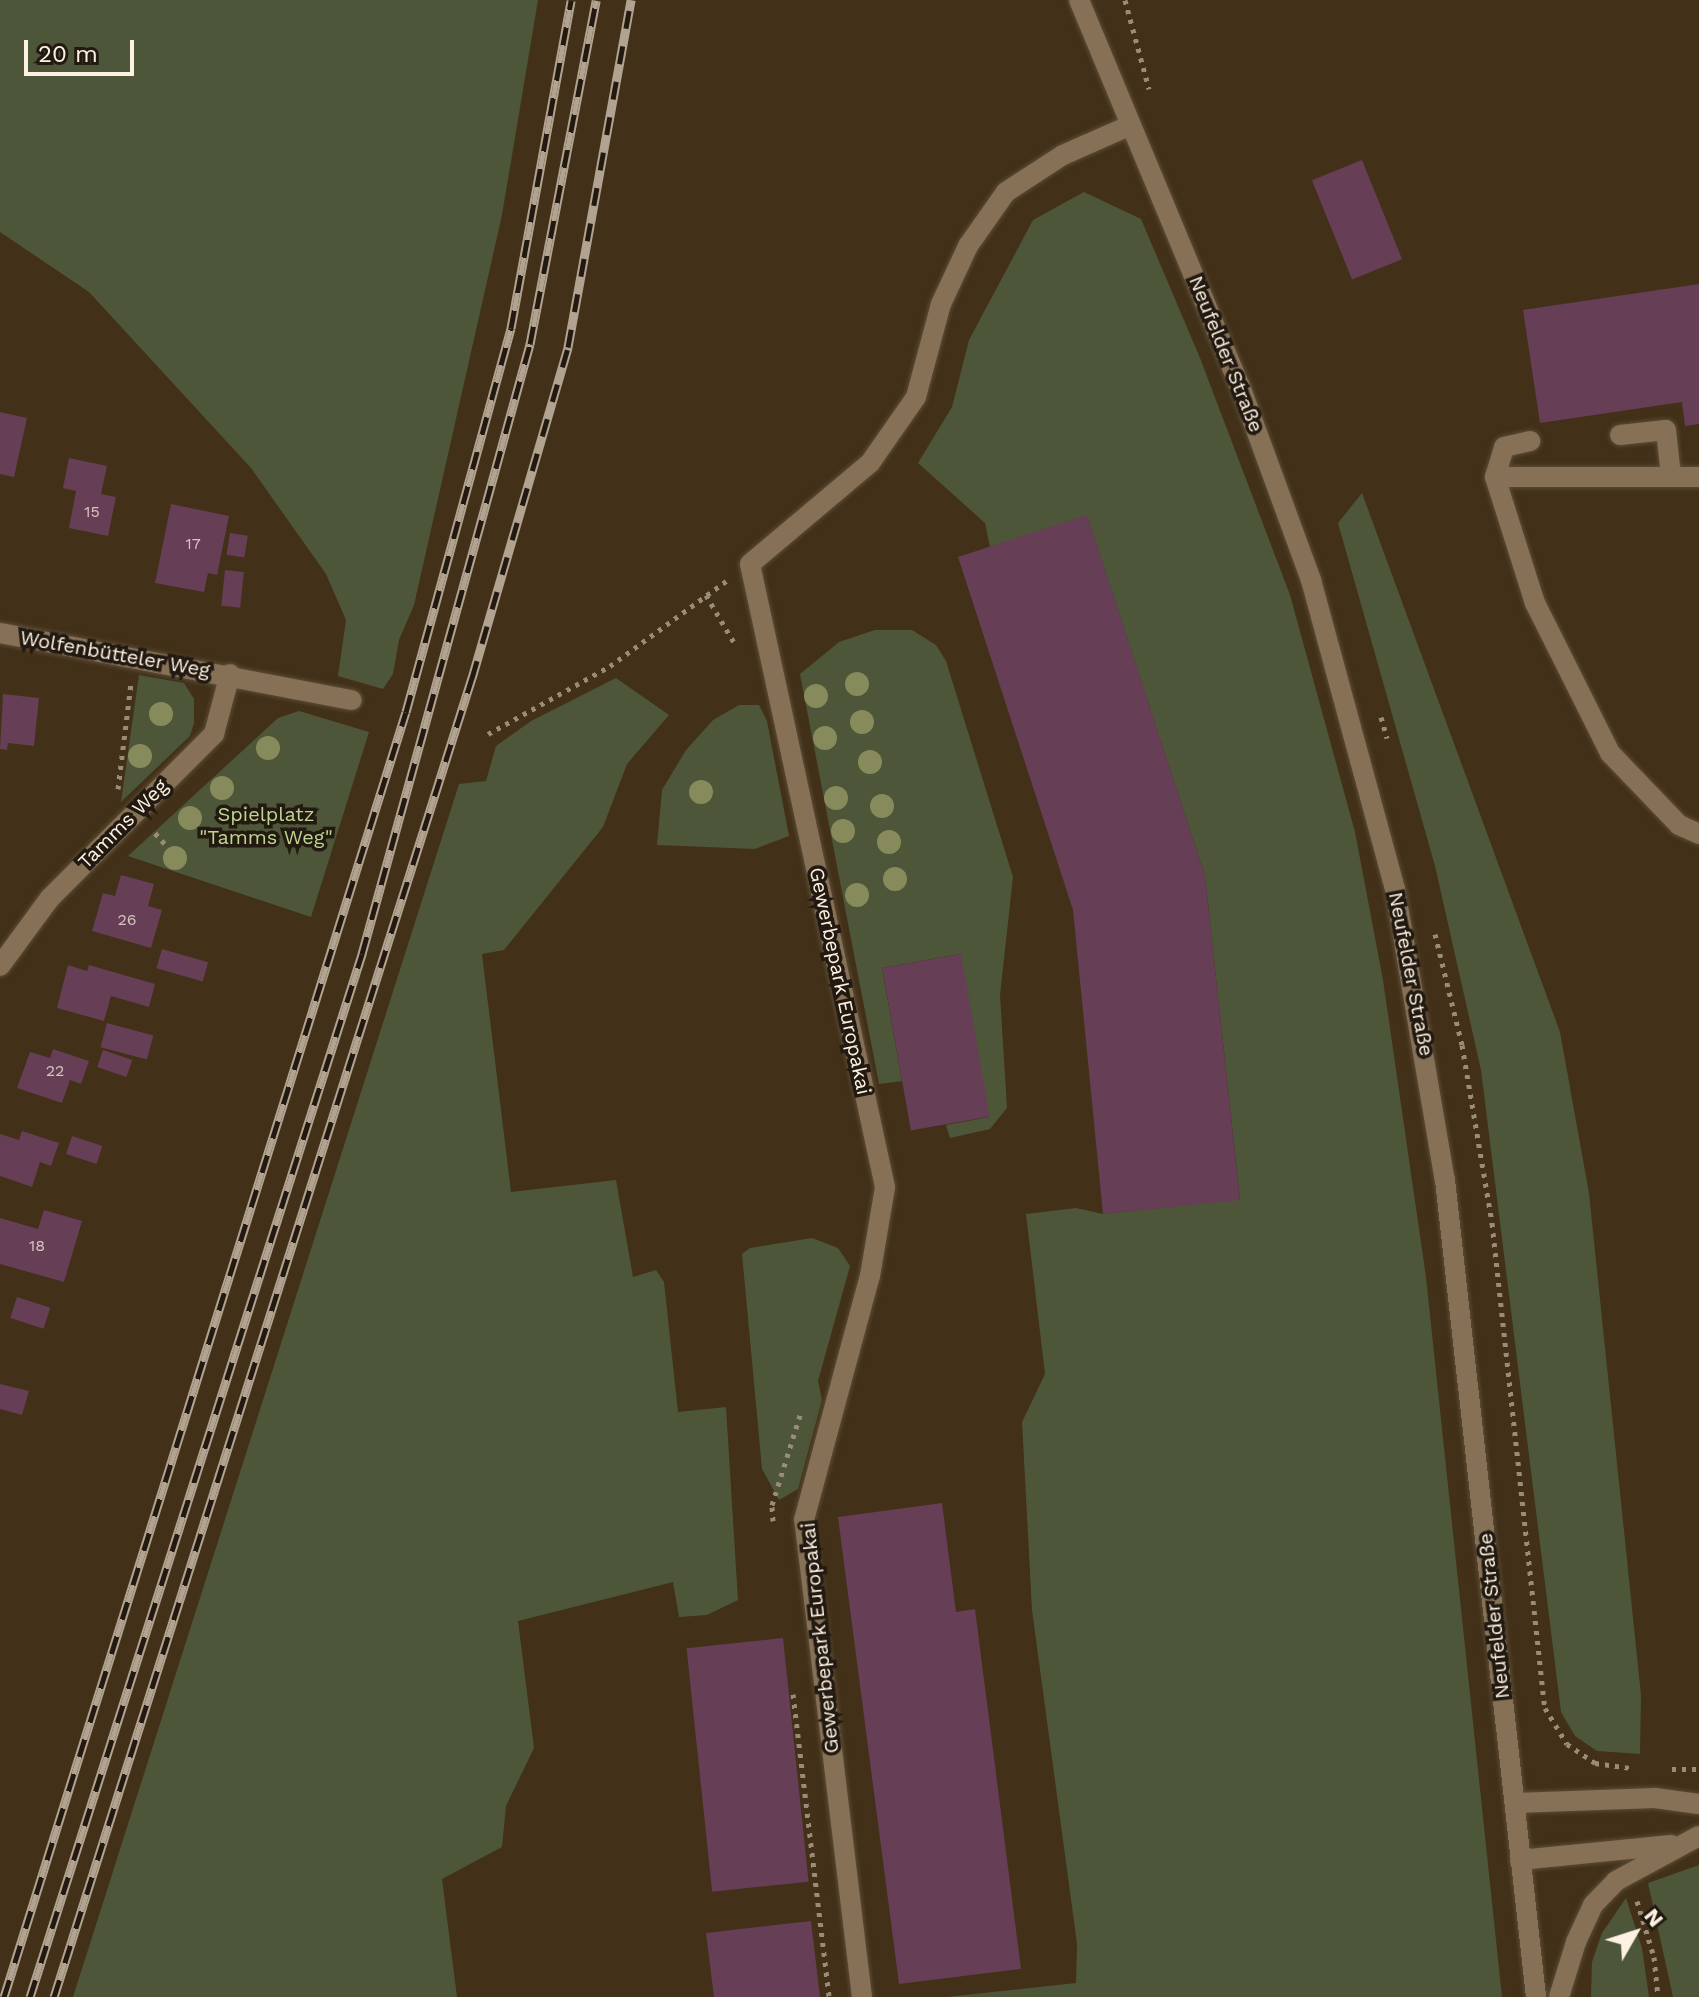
<!DOCTYPE html>
<html>
<head>
<meta charset="utf-8">
<style>
	body { margin:0 }
	#map { position:relative; width:1699px; height:1997px; overflow:hidden; background:#423018; font-family:"Work Sans",sans-serif }
	div>[style] { position:absolute }
	[style*='--x'] { left:calc(var(--x)*1px); top:calc(var(--y)*1px); width:calc(var(--w)*1px); rotate:calc(var(--a)*1deg) }
	.green>* { inset:0; background:#4d5639 }
	.building>* { inset:0; background:#663e55; transform-origin:0 0 }
	.path>* { height:5px; margin-top:-2.5px; transform-origin:0; background:repeating-linear-gradient(90deg,#9b8c79 0 4px,transparent 0 10px) }
	.roads { filter:drop-shadow(0 0 2px #5c4c37) drop-shadow(0 0 2px #5c4c37) }
	.service>* { height:20px; margin:-10px; padding:0 10px; transform-origin:10px; border-radius:10px; background:#867157 }
	.minor>* { height:20px; margin:-10px; padding:0 10px; transform-origin:10px; border-radius:10px; background:#867157 }
	.tertiary>* { height:20px; margin:-10px; padding:0 10px; transform-origin:10px; border-radius:10px; background:#867157 }
	.rail>* { height:9px; margin-top:-4.5px; transform-origin:0; background:repeating-linear-gradient(90deg,#221a10 0 18px,#b2a391 0 36px); box-sizing:border-box; border-block:2px solid #b2a391 }
	.trees>* { width:24px; height:24px; margin:-12px; border-radius:50%; background:#878b5b }
	span { translate:-50% -50%; white-space:nowrap; text-align:center; line-height:1.15; -webkit-text-stroke:7px #221a10; paint-order:stroke }
	.number-label { font-size:16px; color:#d7c4c0 }
	.number-label span { -webkit-text-stroke-width:0 }
	.street-label { font-size:20px; color:#fdf1e3 }
	.park-label { font-size:20px; color:#bfd591 }
	.north { position:absolute; left:1595px; top:1893px; width:80px; height:80px; -webkit-text-stroke:6px #221a10; paint-order:stroke; rotate:51deg; font-size:22px; font-weight:700; line-height:32px; text-align:center; color:#fdf1e3 }
	.north::after { content:''; display:block; margin:auto; width:28px; height:36px; background:#fdf1e3; clip-path:polygon(50% 0,100% 100%,50% 72%,0 100%) }
	.scale { position:absolute; left:24px; top:40px; width:110px; height:36px; box-sizing:border-box; border:4px solid #fdf1e3; border-top:0; padding-left:10px; font-size:24px; line-height:28px; white-space:nowrap; color:#fdf1e3; -webkit-text-stroke:6px #221a10; paint-order:stroke }
</style>
</head>
<body>
<div id="map">
	<div class="green">
		<i style="clip-path:polygon(0 0,538px 0,502px 215px,414px 605px,399px 640px,393px 674px,383px 689px,338px 676px,346px 620px,326px 574px,251px 468px,89px 292px,0 232px)"></i>
		<i style="clip-path:polygon(1084px 192px,1141px 219px,1200px 358px,1290px 595px,1355px 832px,1383px 980px,1426px 1277px,1502px 1997px,946px 1997px,1076px 1983px,1077px 1944px,1032px 1610px,1022px 1422px,1045px 1374px,1026px 1214px,1076px 1208px,1103px 1214px,1240px 1199px,1205px 876px,1087px 516px,990px 547px,985px 523px,918px 463px,952px 407px,969px 340px,1033px 220px)"></i>
		<i style="clip-path:polygon(1362px 493px,1560px 1032px,1589px 1193px,1641px 1695px,1640px 1754px,1597px 1751px,1575px 1736px,1561px 1712px,1481px 1070px,1435px 866px,1338px 523px)"></i>
		<i style="clip-path:polygon(875px 630px,912px 630px,936px 645px,946px 661px,1013px 877px,1000px 995px,1007px 1108px,990px 1129px,950px 1138px,946px 1125px,989px 1117px,960px 954px,882px 968px,902px 1081px,879px 1084px,800px 674px,839px 642px)"></i>
		<i style="clip-path:polygon(139px 675px,184px 683px,194px 699px,194px 723px,190px 736px,121px 802px)"></i>
		<i style="clip-path:polygon(616px 678px,669px 715px,627px 764px,603px 827px,504px 950px,482px 954px,511px 1192px,616px 1180px,633px 1277px,656px 1270px,664px 1282px,678px 1412px,726px 1407px,738px 1600px,707px 1615px,679px 1617px,673px 1582px,518px 1621px,534px 1748px,506px 1806px,502px 1847px,442px 1879px,457px 1997px,73px 1997px,459px 784px,486px 781px,496px 746px,531px 721px)"></i>
		<i style="clip-path:polygon(739px 705px,759px 705px,767px 721px,789px 836px,755px 849px,657px 845px,662px 790px,686px 750px,713px 720px)"></i>
		<i style="clip-path:polygon(299px 711px,369px 732px,311px 917px,128px 856px,278px 718px)"></i>
		<i style="clip-path:polygon(812px 1238px,838px 1248px,850px 1266px,818px 1381px,822px 1400px,798px 1489px,779px 1500px,762px 1469px,742px 1254px,750px 1248px)"></i>
		<i style="clip-path:polygon(1699px 1865px,1699px 1997px,1673px 1997px,1648px 1883px)"></i>
		<i style="clip-path:polygon(1626px 1898px,1642px 1948px,1649px 1997px,1591px 1997px,1592px 1962px,1602px 1933px)"></i>
	</div>
	<div class="building">
		<i style="left:1362px;top:160px;width:107px;height:54px;rotate:68deg"></i>
		<i style="clip-path:polygon(1699px 284px,1699px 424px,1685px 426px,1682px 402px,1540px 423px,1523px 310px)"></i>
		<i style="clip-path:polygon(0 412px,27px 418px,14px 477px,0 474px)"></i>
		<i style="clip-path:polygon(69px 458px,107px 466px,101px 494px,116px 497px,108px 536px,69px 528px,76px 491px,63px 488px)"></i>
		<i style="clip-path:polygon(171px 504px,229px 516px,217px 575px,208px 573px,204px 592px,155px 583px)"></i>
		<i style="clip-path:polygon(1087px 515px,1205px 876px,1240px 1200px,1103px 1214px,1073px 910px,958px 557px)"></i>
		<i style="left:230px;top:533px;width:18px;height:22px;rotate:9deg"></i>
		<i style="left:225px;top:570px;width:19px;height:36px;rotate:6deg"></i>
		<i style="clip-path:polygon(3px 694px,39px 698px,34px 746px,8px 743px,7px 750px,0 749px)"></i>
		<i style="clip-path:polygon(121px 875px,154px 884px,148px 906px,162px 910px,151px 948px,92px 931px,103px 893px,115px 896px)"></i>
		<i style="left:162px;top:949px;width:48px;height:20px;rotate:16deg"></i>
		<i style="left:961px;top:954px;width:165px;height:80px;rotate:80deg"></i>
		<i style="clip-path:polygon(68px 965px,87px 971px,89px 965px,155px 984px,149px 1007px,111px 996px,104px 1021px,57px 1008px)"></i>
		<i style="left:107px;top:1023px;width:48px;height:25px;rotate:15deg"></i>
		<i style="clip-path:polygon(53px 1049px,89px 1061px,81px 1084px,70px 1080px,62px 1103px,17px 1088px,30px 1052px,50px 1058px)"></i>
		<i style="left:103px;top:1050px;width:31px;height:18px;rotate:19deg"></i>
		<i style="clip-path:polygon(22px 1131px,59px 1143px,51px 1166px,40px 1162px,32px 1187px,0 1176px,0 1134px,19px 1140px)"></i>
		<i style="left:72px;top:1136px;width:32px;height:19px;rotate:18deg"></i>
		<i style="clip-path:polygon(44px 1210px,82px 1221px,64px 1282px,0 1264px,0 1218px,38px 1229px)"></i>
		<i style="left:17px;top:1297px;width:35px;height:22px;rotate:18deg"></i>
		<i style="clip-path:polygon(0 1384px,29px 1391px,22px 1415px,0 1409px)"></i>
		<i style="clip-path:polygon(942px 1503px,956px 1612px,975px 1609px,1021px 1969px,899px 1984px,838px 1517px)"></i>
		<i style="left:783px;top:1638px;width:245px;height:97px;rotate:84deg"></i>
		<i style="clip-path:polygon(811px 1921px,820px 1997px,714px 1997px,706px 1933px)"></i>
	</div>
	<div class="path">
		<i style="--x:1125;--y:0;--w:92;--a:74.9"></i>
		<i style="--x:706;--y:595;--w:59;--a:59.5"></i>
		<i style="--x:1381;--y:717;--w:22;--a:74"></i>
		<i style="--x:488;--y:734;--w:140;--a:-29.1"></i>
		<i style="--x:610;--y:666;--w:144;--a:-36.2"></i>
		<i style="--x:118;--y:789;--w:107;--a:-83"></i>
		<i style="--x:155;--y:833;--w:15;--a:48"></i>
		<i style="--x:1435;--y:934;--w:114;--a:76.3"></i>
		<i style="--x:1462;--y:1045;--w:181;--a:80.4"></i>
		<i style="--x:1492;--y:1223;--w:488;--a:83.8"></i>
		<i style="--x:1545;--y:1708;--w:42;--a:58.6"></i>
		<i style="--x:1567;--y:1744;--w:34;--a:34"></i>
		<i style="--x:1595;--y:1763;--w:35;--a:8"></i>
		<i style="--x:773;--y:1521;--w:16;--a:-94"></i>
		<i style="--x:772;--y:1505;--w:97;--a:-72.7"></i>
		<i style="--x:793;--y:1694;--w:305;--a:83.2"></i>
		<i style="--x:1672;--y:1769;--w:27;--a:0"></i>
		<i style="--x:1637;--y:1901;--w:59;--a:73.1"></i>
		<i style="--x:1654;--y:1957;--w:40;--a:84.3"></i>
	</div>
	<div class="roads">
		<div class="service">
			<i style="--x:1620;--y:435;--w:46;--a:-6.2"></i>
			<i style="--x:1666;--y:430;--w:46;--a:83.8"></i>
			<i style="--x:1495;--y:477;--w:31;--a:-73"></i>
			<i style="--x:1504;--y:447;--w:27;--a:-13"></i>
			<i style="--x:1699;--y:477;--w:204;--a:180"></i>
			<i style="--x:1495;--y:477;--w:132;--a:72.4"></i>
			<i style="--x:1535;--y:603;--w:168;--a:63.4"></i>
			<i style="--x:1610;--y:753;--w:100;--a:46.2"></i>
			<i style="--x:1679;--y:825;--w:22;--a:24"></i>
		</div>
		<div class="minor">
			<i style="--x:0;--y:633;--w:358;--a:10.8"></i>
			<i style="--x:0;--y:966;--w:84;--a:-53.7"></i>
			<i style="--x:50;--y:898;--w:232;--a:-45"></i>
			<i style="--x:214;--y:734;--w:62;--a:-75.1"></i>
			<i style="--x:1515;--y:1803;--w:140;--a:-2"></i>
			<i style="--x:1655;--y:1798;--w:44;--a:7.8"></i>
			<i style="--x:862;--y:1997;--w:481;--a:-96.9"></i>
			<i style="--x:804;--y:1520;--w:253;--a:-74.9"></i>
			<i style="--x:870;--y:1276;--w:90;--a:-80.4"></i>
			<i style="--x:885;--y:1187;--w:637;--a:-102.23"></i>
			<i style="--x:750;--y:564;--w:157;--a:-40.1"></i>
			<i style="--x:870;--y:463;--w:80;--a:-55.1"></i>
			<i style="--x:916;--y:397;--w:96;--a:-75"></i>
			<i style="--x:941;--y:304;--w:64;--a:-65"></i>
			<i style="--x:968;--y:246;--w:66;--a:-54.9"></i>
			<i style="--x:1006;--y:192;--w:68;--a:-33"></i>
			<i style="--x:1063;--y:155;--w:74;--a:-23.8"></i>
		</div>
		<div class="tertiary">
			<i style="--x:1079;--y:0;--w:418;--a:67.4"></i>
			<i style="--x:1240;--y:386;--w:207;--a:69.9"></i>
			<i style="--x:1311;--y:580;--w:320;--a:74.8"></i>
			<i style="--x:1395;--y:889;--w:295;--a:80.3"></i>
			<i style="--x:1445;--y:1180;--w:822;--a:83.64"></i>
			<i style="--x:1520;--y:1860;--w:152;--a:-5.7"></i>
			<i style="--x:1559;--y:1997;--w:58;--a:-72.8"></i>
			<i style="--x:1576;--y:1942;--w:41;--a:-65.3"></i>
			<i style="--x:1593;--y:1905;--w:33;--a:-46"></i>
			<i style="--x:1616;--y:1881;--w:94;--a:-28.5"></i>
		</div>
	</div>
	<div class="rail">
		<i style="--x:4;--y:1997;--w:1346;--a:-72.63"></i>
		<i style="--x:406;--y:712;--w:398;--a:-74.7"></i>
		<i style="--x:511;--y:328;--w:333;--a:-79.6"></i>
		<i style="--x:30;--y:1997;--w:1095;--a:-72.34"></i>
		<i style="--x:362;--y:954;--w:633;--a:-74.6"></i>
		<i style="--x:530;--y:344;--w:350;--a:-79.1"></i>
		<i style="--x:54;--y:1997;--w:1384;--a:-72.42"></i>
		<i style="--x:472;--y:678;--w:345;--a:-73.8"></i>
		<i style="--x:568;--y:347;--w:353;--a:-79.7"></i>
	</div>
	<div class="trees">
		<i style="left:857px;top:684px"></i>
		<i style="left:816px;top:696px"></i>
		<i style="left:161px;top:714px"></i>
		<i style="left:862px;top:722px"></i>
		<i style="left:825px;top:738px"></i>
		<i style="left:268px;top:748px"></i>
		<i style="left:140px;top:756px"></i>
		<i style="left:870px;top:762px"></i>
		<i style="left:222px;top:788px"></i>
		<i style="left:701px;top:792px"></i>
		<i style="left:836px;top:798px"></i>
		<i style="left:882px;top:806px"></i>
		<i style="left:190px;top:818px"></i>
		<i style="left:843px;top:831px"></i>
		<i style="left:889px;top:842px"></i>
		<i style="left:175px;top:858px"></i>
		<i style="left:895px;top:879px"></i>
		<i style="left:857px;top:895px"></i>
	</div>
	<div class="number-label">
		<span style="left:92px;top:512px">15</span>
		<span style="left:193px;top:544px">17</span>
		<span style="left:127px;top:920px">26</span>
		<span style="left:55px;top:1071px">22</span>
		<span style="left:37px;top:1246px">18</span>
	</div>
	<div class="street-label">
		<span style="left:1226px;top:354px;rotate:68deg">Neufelder Straße</span>
		<span style="left:115px;top:654px;rotate:10deg">Wolfenbütteler Weg</span>
		<span style="left:123px;top:824px;rotate:-45deg">Tamms Weg</span>
		<span style="left:1411px;top:974px;rotate:79deg">Neufelder Straße</span>
		<span style="left:840px;top:981px;rotate:78deg">Gewerbepark Europakai</span>
		<span style="left:1494px;top:1616px;rotate:-96deg">Neufelder Straße</span>
		<span style="left:820px;top:1638px;rotate:-96deg">Gewerbepark Europakai</span>
	</div>
	<div class="park-label">
		<span style="left:266px;top:826px">Spielplatz<br>"Tamms Weg"</span>
	</div>
	<div class="north">N</div>
	<div class="scale">20 m</div>
</div>
</body>
</html>
